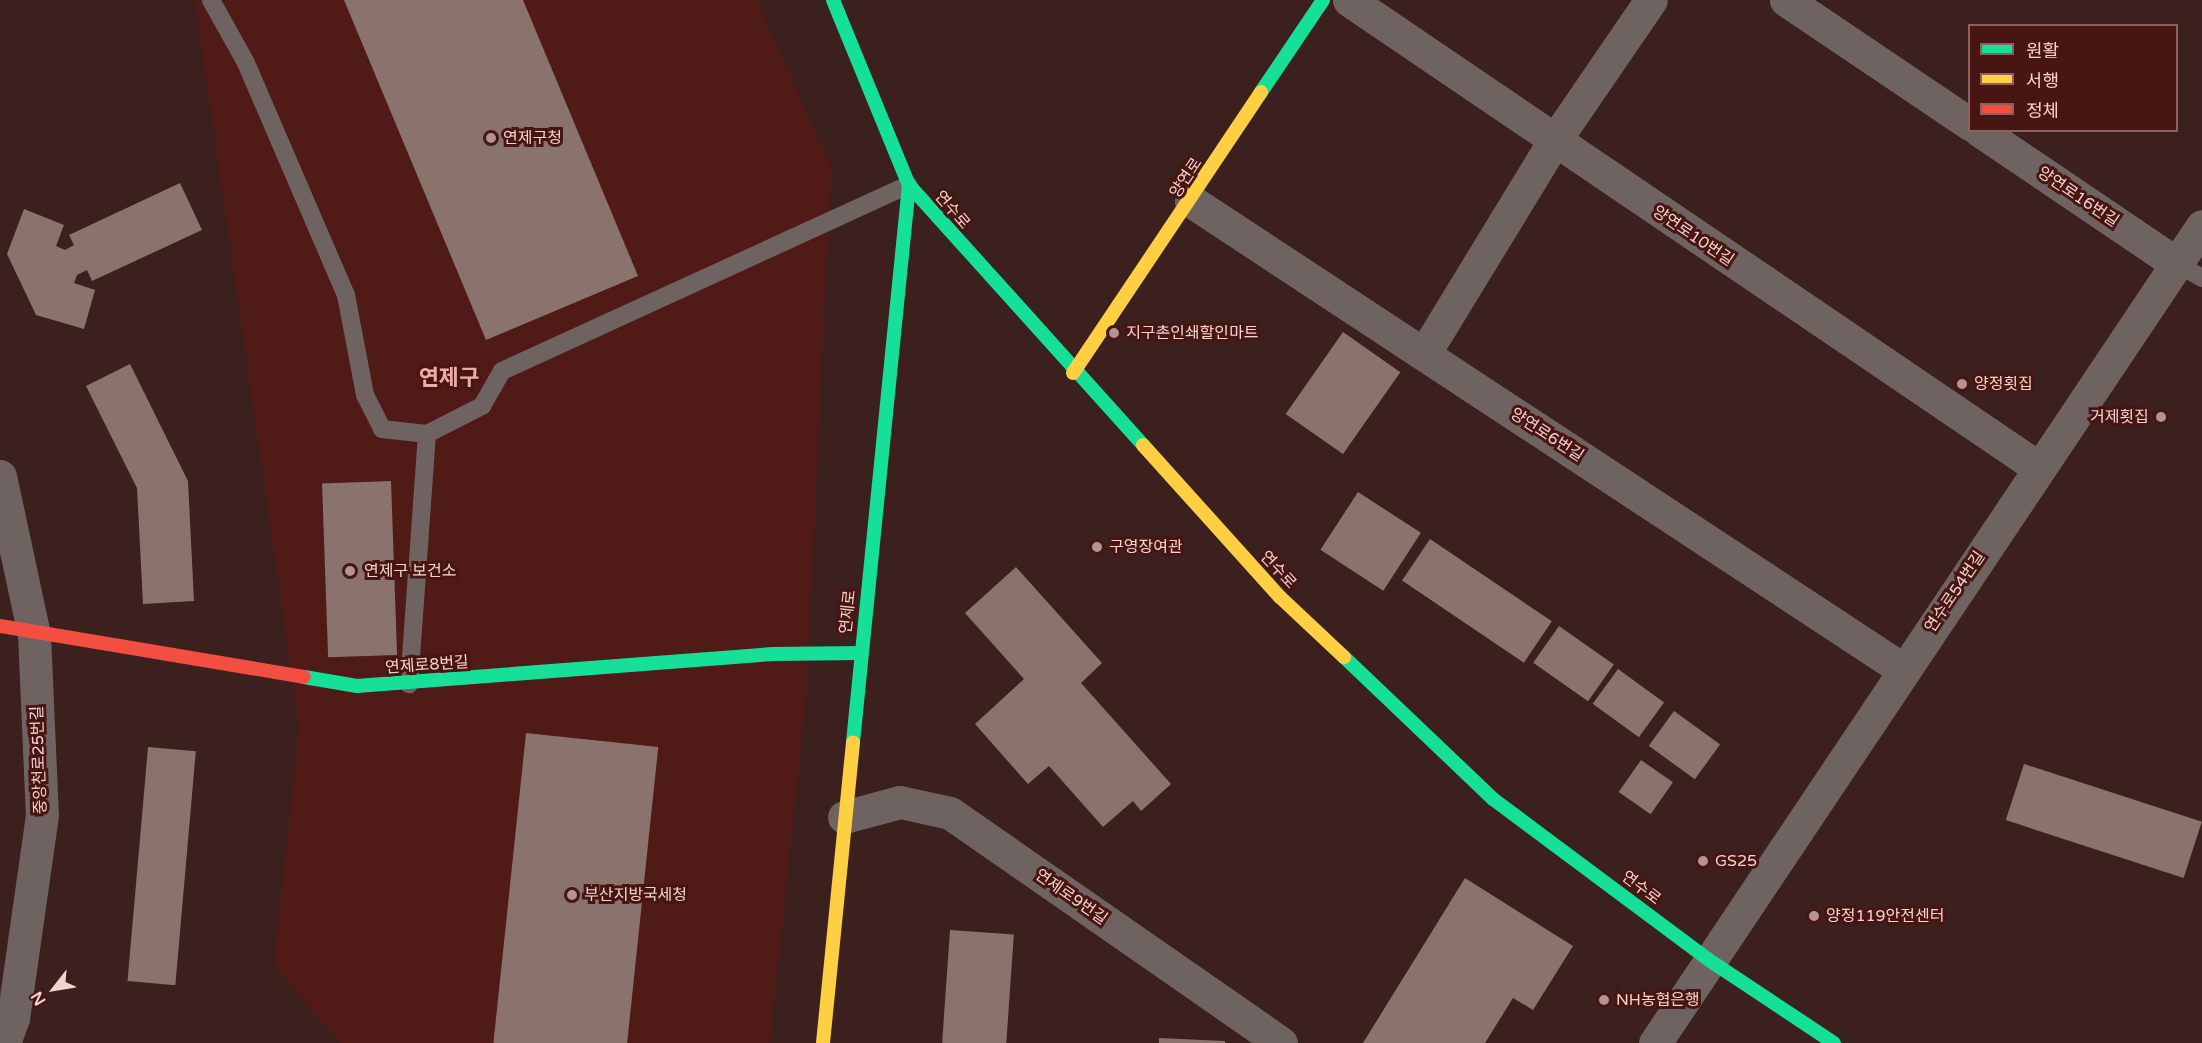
<!DOCTYPE html>
<html>
<head>
<meta charset="utf-8">
<style>
	body { margin:0 }
	#map { position:relative; width:2202px; height:1043px; overflow:hidden; background:#3b201e; font-family:"Varela Round","Noto Sans KR",sans-serif }
	div>[style] { position:absolute }
	[style*='--x'] { left:calc(var(--x)*1px); top:calc(var(--y)*1px); width:calc(var(--w)*1px); rotate:calc(var(--a)*1deg) }
	.built>* { inset:0; background:#501a17 }
	.building>* { inset:0; background:#8a736d; transform-origin:0 0 }
	.lane>* { height:18px; margin:-9px; padding:0 9px; transform-origin:9px; border-radius:9px; background:#6f6362 }
	.street>* { height:33px; margin:-16.5px; padding:0 16.5px; transform-origin:16.5px; border-radius:16.5px; background:#6f6362 }
	.fast>* { height:14px; margin:-7px; padding:0 7px; transform-origin:7px; border-radius:7px; background:#16e098 }
	.slow>* { height:14px; margin:-7px; padding:0 7px; transform-origin:7px; border-radius:7px; background:#ffcf43 }
	.jam>* { height:14px; margin:-7px; padding:0 7px; transform-origin:7px; border-radius:7px; background:#f24e42 }
	.dots>* { width:16px; height:16px; translate:-50% -50%; box-sizing:border-box; border:3px solid #471612; border-radius:50% }
	span { translate:-50% -50%; white-space:nowrap; text-align:center; line-height:1.15; -webkit-text-stroke:6px #471612; paint-order:stroke }
	.poi-label { font-size:16px; color:#f4d2ce }
	.left { translate:0 -50%; text-align:left }
	.right { translate:-100% -50%; text-align:right }
	.street-label { font-size:16px; color:#f4d2ce }
	.district-label { font-size:22px; color:#edada5; font-weight:700 }
	.legend { position:absolute; left:1968px; top:24px; width:210px; height:108px; box-sizing:border-box; background:#471612; border:2px solid #8c615d; margin:0; padding:8px 10px; list-style:none; font-size:18px; color:#f4d2ce }
	.legend li { display:flex; align-items:center; gap:12px; height:30px }
	.legend b { width:30px; border:2px solid #8c615d }
	.north { position:absolute; left:24px; top:959px; width:60px; height:60px; -webkit-text-stroke:4px #471612; paint-order:stroke; rotate:239deg; font-size:16px; font-weight:700; line-height:24px; text-align:center; color:#f4d2ce }
	.north::after { content:''; display:block; margin:auto; width:21px; height:27px; background:#f4d2ce; clip-path:polygon(50% 0,100% 100%,50% 72%,0 100%) }
</style>
</head>
<body>
<div id="map">
	<div class="built">
		<i style="clip-path:polygon(195px 0,757px 0,831px 167px,806px 697px,770px 1043px,340px 1043px,274px 966px,299px 727px)"></i>
	</div>
	<div class="building">
		<i style="clip-path:polygon(344px 0,523px 0,638px 276px,486px 340px)"></i>
		<i style="clip-path:polygon(180px 183px,202px 230px,92px 281px,87px 270px,77px 275px,74px 283px,95px 290px,84px 329px,36px 315px,7px 254px,24px 209px,64px 225px,56px 246px,65px 250px,74px 245px,69px 235px)"></i>
		<i style="left:1343px;top:332px;width:70px;height:100px;rotate:35deg"></i>
		<i style="clip-path:polygon(130px 364px,188px 481px,194px 601px,143px 604px,137px 488px,86px 386px)"></i>
		<i style="left:391px;top:481px;width:174px;height:69px;rotate:88deg"></i>
		<i style="left:1358px;top:492px;width:75px;height:69px;rotate:33deg"></i>
		<i style="left:1430px;top:539px;width:147px;height:50px;rotate:34deg"></i>
		<i style="clip-path:polygon(1016px 567px,1102px 663px,1081px 683px,1171px 784px,1141px 811px,1133px 801px,1103px 827px,1049px 766px,1028px 784px,975px 724px,1024px 679px,965px 613px)"></i>
		<i style="left:1559px;top:626px;width:67px;height:45px;rotate:35deg"></i>
		<i style="left:1618px;top:669px;width:57px;height:43px;rotate:36deg"></i>
		<i style="left:1674px;top:711px;width:57px;height:43px;rotate:36deg"></i>
		<i style="left:526px;top:733px;width:133px;height:313px;rotate:6deg"></i>
		<i style="left:148px;top:747px;width:48px;height:235px;rotate:5deg"></i>
		<i style="left:1641px;top:760px;width:39px;height:39px;rotate:35deg"></i>
		<i style="left:2024px;top:764px;width:187px;height:59px;rotate:18deg"></i>
		<i style="clip-path:polygon(1465px 878px,1573px 946px,1533px 1010px,1513px 998px,1485px 1043px,1363px 1043px)"></i>
		<i style="left:950px;top:930px;width:64px;height:113px;rotate:4deg"></i>
		<i style="clip-path:polygon(1159px 1038px,1225px 1041px,1225px 1043px,1159px 1043px)"></i>
	</div>
	<div class="lane">
		<i style="--x:211;--y:0;--w:72;--a:60.9"></i>
		<i style="--x:246;--y:63;--w:253;--a:66.7"></i>
		<i style="--x:346;--y:295;--w:102;--a:79.2"></i>
		<i style="--x:365;--y:395;--w:38;--a:63"></i>
		<i style="--x:382;--y:429;--w:45;--a:6.3"></i>
		<i style="--x:427;--y:434;--w:251;--a:94.1"></i>
		<i style="--x:2177;--y:264;--w:29;--a:29"></i>
		<i style="--x:427;--y:434;--w:62;--a:-27"></i>
		<i style="--x:482;--y:406;--w:40;--a:-60.3"></i>
		<i style="--x:502;--y:371;--w:447;--a:-24.6"></i>
	</div>
	<div class="street">
		<i style="--x:1349;--y:0;--w:834;--a:34.15"></i>
		<i style="--x:1786;--y:0;--w:222;--a:34"></i>
		<i style="--x:1979;--y:130;--w:239;--a:34.1"></i>
		<i style="--x:1191;--y:201;--w:851;--a:33.35"></i>
		<i style="--x:1424;--y:354;--w:247;--a:-58.6"></i>
		<i style="--x:1553;--y:143;--w:173;--a:-55.6"></i>
		<i style="--x:0;--y:476;--w:162;--a:77.9"></i>
		<i style="--x:34;--y:634;--w:181;--a:87.5"></i>
		<i style="--x:42;--y:815;--w:205;--a:98.1"></i>
		<i style="--x:13;--y:1018;--w:27;--a:110"></i>
		<i style="--x:844;--y:817;--w:58;--a:-15"></i>
		<i style="--x:900;--y:802;--w:51;--a:12.4"></i>
		<i style="--x:950;--y:813;--w:403;--a:34.8"></i>
		<i style="--x:1655;--y:1043;--w:983;--a:-56.2"></i>
	</div>
	<div class="fast">
		<i style="--x:833;--y:0;--w:200;--a:67.7"></i>
		<i style="--x:909;--y:185;--w:350;--a:48"></i>
		<i style="--x:1261;--y:92;--w:111;--a:-56"></i>
		<i style="--x:1344;--y:657;--w:206;--a:43.6"></i>
		<i style="--x:1493;--y:799;--w:269;--a:36.7"></i>
		<i style="--x:1709;--y:960;--w:150;--a:33.6"></i>
		<i style="--x:304;--y:677;--w:54;--a:9.6"></i>
		<i style="--x:357;--y:686;--w:417;--a:-4.4"></i>
		<i style="--x:773;--y:654;--w:88;--a:-0.7"></i>
		<i style="--x:853;--y:742;--w:560;--a:-84.26"></i>
	</div>
	<div class="slow">
		<i style="--x:1073;--y:373;--w:338;--a:-56.2"></i>
		<i style="--x:1143;--y:445;--w:205;--a:48"></i>
		<i style="--x:1280;--y:597;--w:88;--a:43.2"></i>
		<i style="--x:823;--y:1043;--w:302;--a:-84.3"></i>
	</div>
	<div class="jam">
		<i style="--x:0;--y:626;--w:308;--a:9.5"></i>
	</div>
	<div class="dots">
		<i style="left:491px;top:138px;background:#b39490"></i>
		<i style="left:1114px;top:333px;background:#b39490"></i>
		<i style="left:1962px;top:384px;background:#b39490"></i>
		<i style="left:2161px;top:417px;background:#b39490"></i>
		<i style="left:1097px;top:547px;background:#b39490"></i>
		<i style="left:350px;top:571px;background:#b39490"></i>
		<i style="left:1703px;top:861px;background:#b39490"></i>
		<i style="left:572px;top:895px;background:#b39490"></i>
		<i style="left:1814px;top:916px;background:#b39490"></i>
		<i style="left:1604px;top:1000px;background:#b39490"></i>
	</div>
	<div class="poi-label">
		<span class="left" style="left:503px;top:138px">연제구청</span>
		<span class="left" style="left:1126px;top:333px">지구촌인쇄할인마트</span>
		<span class="left" style="left:1974px;top:384px">양정횟집</span>
		<span class="right" style="left:2149px;top:417px">거제횟집</span>
		<span class="left" style="left:1109px;top:547px">구영장여관</span>
		<span class="left" style="left:364px;top:571px">연제구 보건소</span>
		<span class="left" style="left:1715px;top:861px">GS25</span>
		<span class="left" style="left:584px;top:895px">부산지방국세청</span>
		<span class="left" style="left:1826px;top:916px">양정119안전센터</span>
		<span class="left" style="left:1616px;top:1000px">NH농협은행</span>
	</div>
	<div class="street-label">
		<span style="left:1186px;top:178px;rotate:-56deg">양연로</span>
		<span style="left:2078px;top:197px;rotate:34deg">양연로16번길</span>
		<span style="left:952px;top:210px;rotate:49deg">연수로</span>
		<span style="left:1693px;top:236px;rotate:34deg">양연로10번길</span>
		<span style="left:1547px;top:435px;rotate:33deg">양연로6번길</span>
		<span style="left:1278px;top:570px;rotate:47deg">연수로</span>
		<span style="left:1955px;top:592px;rotate:-56deg">연수로54번길</span>
		<span style="left:848px;top:612px;rotate:-84deg">연제로</span>
		<span style="left:427px;top:665px;rotate:-4deg">연제로8번길</span>
		<span style="left:39px;top:760px;rotate:-92deg">중앙천로25번길</span>
		<span style="left:1641px;top:888px;rotate:37deg">연수로</span>
		<span style="left:1071px;top:897px;rotate:35deg">연제로9번길</span>
	</div>
	<div class="district-label">
		<span style="left:449px;top:379px">연제구</span>
	</div>
	<ul class="legend">
	<li><b style="height:8px;background:#16e098"></b>원활</li>
	<li><b style="height:8px;background:#ffcf43"></b>서행</li>
	<li><b style="height:8px;background:#f24e42"></b>정체</li>
	</ul>
	<div class="north">N</div>
</div>
</body>
</html>
